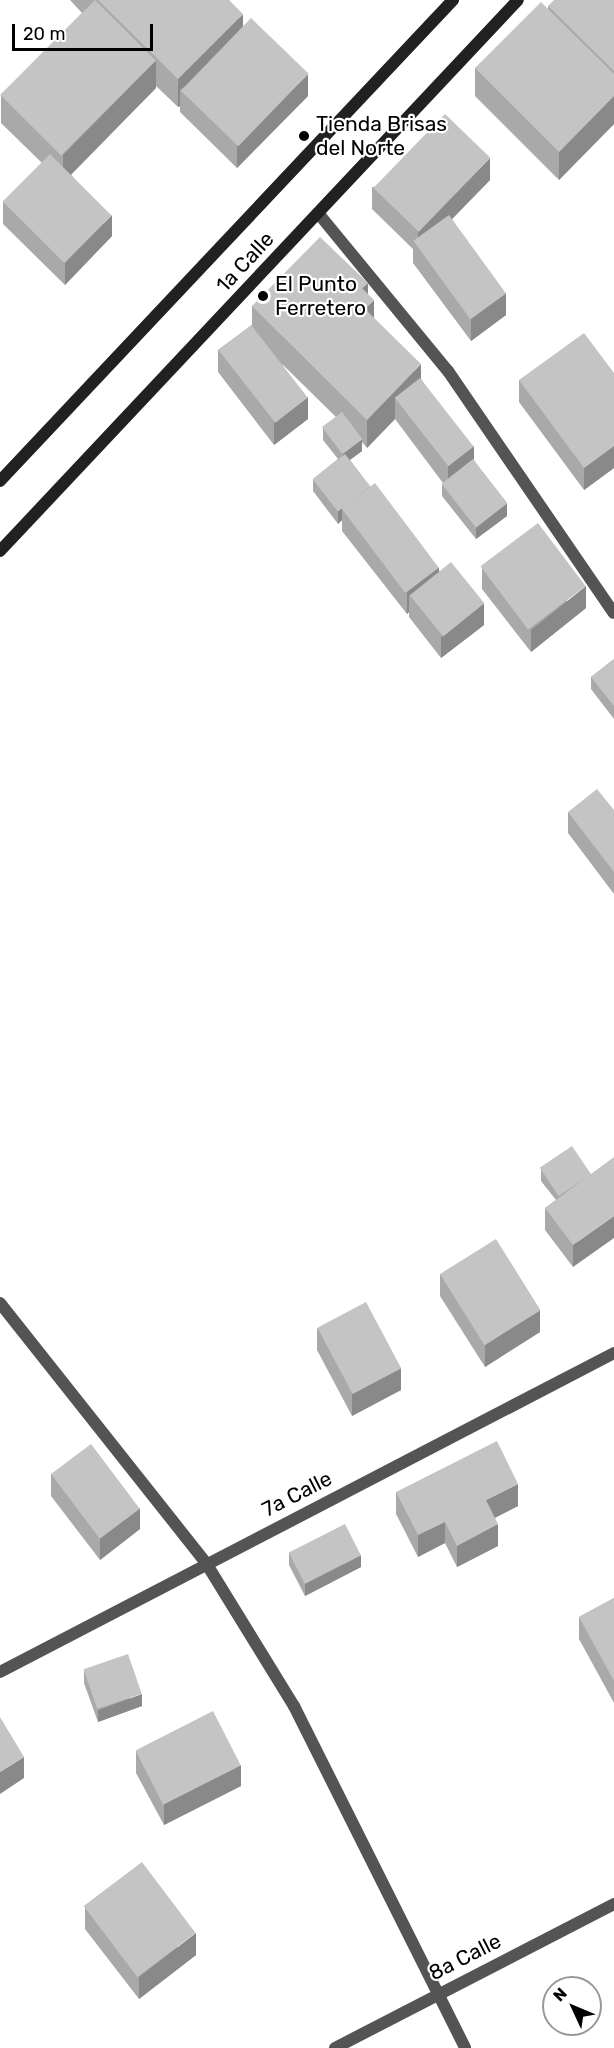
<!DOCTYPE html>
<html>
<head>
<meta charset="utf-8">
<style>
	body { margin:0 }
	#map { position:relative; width:614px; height:2048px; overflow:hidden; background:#fff; font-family:Rubik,sans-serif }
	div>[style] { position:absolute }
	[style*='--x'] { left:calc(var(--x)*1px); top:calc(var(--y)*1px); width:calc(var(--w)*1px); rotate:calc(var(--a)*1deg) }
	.street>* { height:12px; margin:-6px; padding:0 6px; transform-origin:6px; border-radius:6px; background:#545454 }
	.secondary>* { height:12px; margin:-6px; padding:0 6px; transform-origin:6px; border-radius:6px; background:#212121 }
	.wall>* { inset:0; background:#a9a9a9 }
	.shaded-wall>* { inset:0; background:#898989 }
	.building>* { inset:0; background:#c4c4c4; transform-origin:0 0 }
	.dots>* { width:16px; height:16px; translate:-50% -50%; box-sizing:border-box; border:3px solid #fff; border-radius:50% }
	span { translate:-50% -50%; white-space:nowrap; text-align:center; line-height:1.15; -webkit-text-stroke:4.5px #fff; paint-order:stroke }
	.poi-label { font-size:21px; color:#000 }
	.left { translate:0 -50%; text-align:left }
	.street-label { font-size:21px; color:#000 }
	.north { position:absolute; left:542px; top:1976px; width:60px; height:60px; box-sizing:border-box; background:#fff; border:2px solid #999; border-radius:50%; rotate:314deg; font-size:16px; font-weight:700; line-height:24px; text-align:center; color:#000 }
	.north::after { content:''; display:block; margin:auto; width:21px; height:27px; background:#000; clip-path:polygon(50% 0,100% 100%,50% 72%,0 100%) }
	.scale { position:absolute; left:12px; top:24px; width:141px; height:27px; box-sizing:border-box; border:3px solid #000; border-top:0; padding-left:8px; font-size:18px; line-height:21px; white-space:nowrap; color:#000; -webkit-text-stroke:4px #fff; paint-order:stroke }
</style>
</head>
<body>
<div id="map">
	<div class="street">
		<i style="--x:318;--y:213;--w:205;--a:50.6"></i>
		<i style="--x:448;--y:371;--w:293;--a:55.6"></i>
		<i style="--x:0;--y:1303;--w:332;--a:51.6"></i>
		<i style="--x:206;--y:1563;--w:168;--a:58.4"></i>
		<i style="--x:294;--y:1706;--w:382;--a:63.4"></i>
		<i style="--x:0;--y:1672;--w:692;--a:-27.45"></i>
		<i style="--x:335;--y:2048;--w:314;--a:-27.3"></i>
	</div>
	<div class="secondary">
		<i style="--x:0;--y:481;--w:661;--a:-46.72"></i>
		<i style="--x:0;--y:551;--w:756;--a:-46.77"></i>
	</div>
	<div class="wall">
		<i style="clip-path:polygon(70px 0,229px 0,243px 26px,308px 96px,237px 168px,180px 112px,180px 106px,178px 107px,156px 86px,156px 88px,71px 174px,112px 236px,65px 285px,3px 224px,3px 202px,42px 163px,1px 123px,1px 95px,82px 13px)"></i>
		<i style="clip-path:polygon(614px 0,614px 124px,559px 180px,475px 96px,475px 68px,548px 9px,548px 6px)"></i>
		<i style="clip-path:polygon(490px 180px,452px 219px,506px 315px,471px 341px,413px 263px,413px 249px,372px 209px,372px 187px)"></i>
		<i style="clip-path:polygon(368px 294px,374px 318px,421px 379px,474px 460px,507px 516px,476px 539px,442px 496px,442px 484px,443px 483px,395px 419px,367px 448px,362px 442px,362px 451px,350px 460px,370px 487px,484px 625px,441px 658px,409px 617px,409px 612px,407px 614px,342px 531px,342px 520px,338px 524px,313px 491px,313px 479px,338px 459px,323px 440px,323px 428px,336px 417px,282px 364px,308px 419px,274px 445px,218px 372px,218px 350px,252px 325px,252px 306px)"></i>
		<i style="clip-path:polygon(614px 373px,614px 468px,584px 490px,519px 402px,519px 380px)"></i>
		<i style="clip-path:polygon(482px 568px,586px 608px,531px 652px,482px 589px)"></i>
		<i style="clip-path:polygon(614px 659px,614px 719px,591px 689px,591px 677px)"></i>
		<i style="clip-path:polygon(614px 810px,614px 894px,568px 833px,568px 812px)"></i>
		<i style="clip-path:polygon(541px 1169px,591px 1174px,573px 1267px,545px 1230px,545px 1208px,556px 1200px,541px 1181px)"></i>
		<i style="clip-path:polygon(440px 1274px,540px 1332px,485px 1367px,440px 1296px)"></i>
		<i style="clip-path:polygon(317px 1328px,401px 1390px,352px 1416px,317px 1350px)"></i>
		<i style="clip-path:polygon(51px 1474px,140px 1529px,100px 1560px,51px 1496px)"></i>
		<i style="clip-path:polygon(396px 1492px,518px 1506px,495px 1518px,498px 1546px,457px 1567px,445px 1543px,418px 1557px,396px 1514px)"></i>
		<i style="clip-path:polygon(289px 1553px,361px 1567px,305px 1596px,289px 1565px)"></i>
		<i style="clip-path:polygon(614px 1598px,614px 1703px,579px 1639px,579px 1617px)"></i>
		<i style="clip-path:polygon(84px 1671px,142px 1706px,98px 1722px,84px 1683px)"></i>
		<i style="clip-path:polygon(136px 1751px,241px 1786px,164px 1825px,136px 1773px)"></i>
		<i style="clip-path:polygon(85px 1907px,196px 1955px,139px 1999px,85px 1929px)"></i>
	</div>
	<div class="shaded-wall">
		<i style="clip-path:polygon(243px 14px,243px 42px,180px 90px,180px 106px,178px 107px,178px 79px)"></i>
		<i style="clip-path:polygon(156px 60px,156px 88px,63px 183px,63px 155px)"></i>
		<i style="clip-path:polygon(308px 74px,308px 96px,237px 168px,237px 146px)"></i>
		<i style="clip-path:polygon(614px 96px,614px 124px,559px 180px,559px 152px)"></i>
		<i style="clip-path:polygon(490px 158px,490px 180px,421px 251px,418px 247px,418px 232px)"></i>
		<i style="clip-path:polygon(112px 215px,112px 236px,65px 285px,65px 263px)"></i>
		<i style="clip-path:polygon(368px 283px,368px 306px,374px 300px,374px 328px,365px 337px,362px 288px)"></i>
		<i style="clip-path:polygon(506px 293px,506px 315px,471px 341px,471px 319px)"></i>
		<i style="clip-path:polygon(421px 364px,421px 392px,395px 398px,395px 419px,367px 448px,367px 420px)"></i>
		<i style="clip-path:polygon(308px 397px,308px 419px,274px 445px,274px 423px)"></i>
		<i style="clip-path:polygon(362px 439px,362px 451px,343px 465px,343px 453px)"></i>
		<i style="clip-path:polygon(474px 446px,474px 468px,448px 488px,448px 466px)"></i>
		<i style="clip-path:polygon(614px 446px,614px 468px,584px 490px,584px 468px)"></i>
		<i style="clip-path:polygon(370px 486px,342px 509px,342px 520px,338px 524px,338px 511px)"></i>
		<i style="clip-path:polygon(507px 503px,507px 516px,476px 539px,476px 527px)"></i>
		<i style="clip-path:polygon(439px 567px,439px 589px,409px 595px,409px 612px,407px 614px,407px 592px)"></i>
		<i style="clip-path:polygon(586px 586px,586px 608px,531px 652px,531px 630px)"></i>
		<i style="clip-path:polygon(484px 603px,484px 625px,441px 658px,441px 637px)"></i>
		<i style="clip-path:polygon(614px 1216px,614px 1238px,573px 1267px,573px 1245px)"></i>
		<i style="clip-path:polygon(540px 1310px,540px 1332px,485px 1367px,485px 1345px)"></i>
		<i style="clip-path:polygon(401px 1368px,401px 1390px,352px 1416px,352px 1394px)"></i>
		<i style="clip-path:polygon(518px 1484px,518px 1506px,486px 1522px,486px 1500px)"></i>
		<i style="clip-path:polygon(140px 1508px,140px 1529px,100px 1560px,100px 1538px)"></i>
		<i style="clip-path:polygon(445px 1522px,445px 1543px,418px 1557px,418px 1535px)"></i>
		<i style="clip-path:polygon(498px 1524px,498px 1546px,457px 1567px,457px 1546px)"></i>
		<i style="clip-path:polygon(361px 1555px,361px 1567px,305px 1596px,305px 1584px)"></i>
		<i style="clip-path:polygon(142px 1694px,142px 1706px,98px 1722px,98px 1710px)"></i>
		<i style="clip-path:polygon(24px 1757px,24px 1778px,0 1794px,0 1772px)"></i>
		<i style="clip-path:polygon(241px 1765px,241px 1786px,164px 1825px,164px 1804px)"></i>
		<i style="clip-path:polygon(196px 1933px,196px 1955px,139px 1999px,139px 1977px)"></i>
	</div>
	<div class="building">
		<i style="left:95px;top:0;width:86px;height:134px;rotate:45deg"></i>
		<i style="clip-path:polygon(98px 0,229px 0,243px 14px,178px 79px)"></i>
		<i style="clip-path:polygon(554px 0,614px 0,614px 71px,548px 6px)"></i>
		<i style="clip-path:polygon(541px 2px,614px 74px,614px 96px,559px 152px,475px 68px)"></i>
		<i style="left:251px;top:18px;width:80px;height:101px;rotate:44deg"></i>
		<i style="left:445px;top:114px;width:63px;height:103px;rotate:44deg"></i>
		<i style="left:50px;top:154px;width:87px;height:67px;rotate:45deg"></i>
		<i style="left:449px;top:215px;width:97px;height:44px;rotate:54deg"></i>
		<i style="clip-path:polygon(320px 237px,368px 283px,362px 288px,374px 300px,365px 309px,421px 364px,367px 420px,252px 306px)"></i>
		<i style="left:251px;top:325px;width:92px;height:41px;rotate:52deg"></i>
		<i style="clip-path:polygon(584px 333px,614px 373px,614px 446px,584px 468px,519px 380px)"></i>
		<i style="left:420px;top:378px;width:87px;height:32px;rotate:52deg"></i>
		<i style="left:342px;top:412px;width:34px;height:25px;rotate:53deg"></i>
		<i style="left:345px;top:454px;width:41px;height:41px;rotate:52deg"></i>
		<i style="left:473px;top:459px;width:56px;height:40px;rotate:52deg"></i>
		<i style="left:375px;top:483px;width:106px;height:42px;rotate:53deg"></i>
		<i style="left:538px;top:523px;width:79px;height:72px;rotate:53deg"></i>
		<i style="left:451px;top:562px;width:53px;height:53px;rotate:51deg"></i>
		<i style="clip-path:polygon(614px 659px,614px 706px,591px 677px)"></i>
		<i style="clip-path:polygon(597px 789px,614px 810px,614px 872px,568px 812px)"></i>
		<i style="left:572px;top:1146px;width:34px;height:39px;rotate:56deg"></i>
		<i style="clip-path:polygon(614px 1157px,614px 1216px,573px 1245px,545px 1208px)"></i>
		<i style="left:496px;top:1239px;width:84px;height:66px;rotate:58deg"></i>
		<i style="left:366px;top:1302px;width:75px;height:55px;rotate:62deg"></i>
		<i style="clip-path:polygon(497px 1441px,518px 1484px,486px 1500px,498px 1524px,457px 1546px,445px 1522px,418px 1535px,396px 1492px)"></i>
		<i style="left:91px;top:1444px;width:81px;height:50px;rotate:53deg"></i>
		<i style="left:345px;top:1524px;width:35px;height:63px;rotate:63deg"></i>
		<i style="clip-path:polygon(614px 1598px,614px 1681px,579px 1617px)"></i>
		<i style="left:128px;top:1654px;width:42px;height:47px;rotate:71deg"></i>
		<i style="left:213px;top:1711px;width:61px;height:87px;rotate:63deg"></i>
		<i style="clip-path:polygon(0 1717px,24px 1757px,0 1772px)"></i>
		<i style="left:142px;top:1862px;width:89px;height:73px;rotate:53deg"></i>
	</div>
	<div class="dots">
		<i style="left:304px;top:136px;background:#000"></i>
		<i style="left:263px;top:296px;background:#000"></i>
	</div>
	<div class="poi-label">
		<span class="left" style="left:316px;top:136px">Tienda Brisas<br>del Norte</span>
		<span class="left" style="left:275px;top:296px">El Punto<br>Ferretero</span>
	</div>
	<div class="street-label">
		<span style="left:245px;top:262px;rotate:-47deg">1a Calle</span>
		<span style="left:297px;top:1494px;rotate:-27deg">7a Calle</span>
		<span style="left:465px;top:1957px;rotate:-27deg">8a Calle</span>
	</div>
	<div class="north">N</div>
	<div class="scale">20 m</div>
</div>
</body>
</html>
